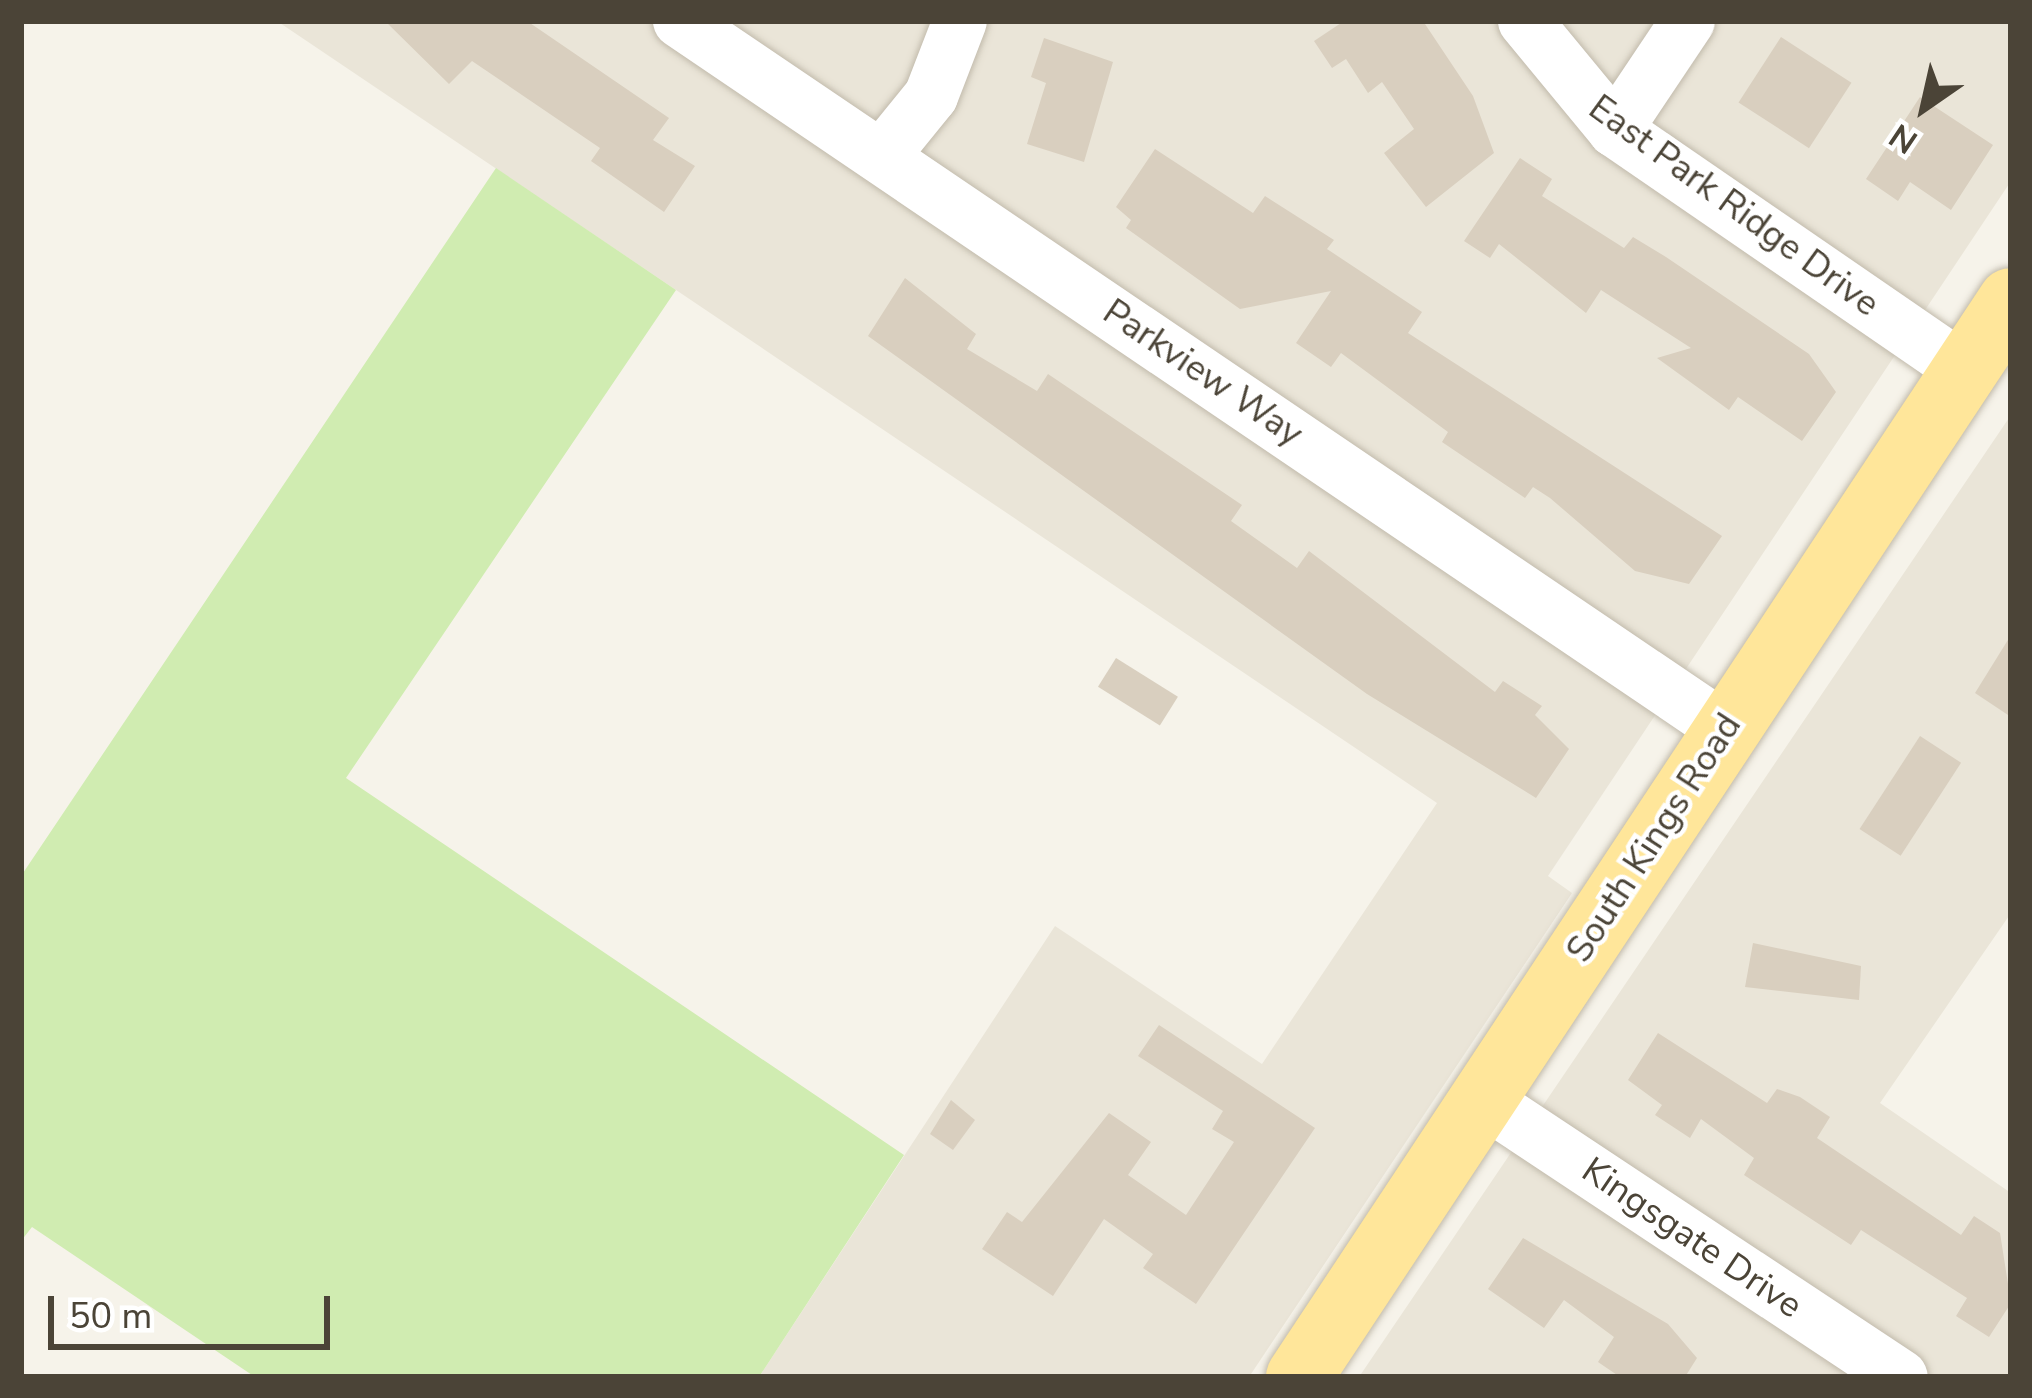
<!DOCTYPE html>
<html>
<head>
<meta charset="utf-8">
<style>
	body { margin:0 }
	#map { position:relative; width:2032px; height:1398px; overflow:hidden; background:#f6f3ea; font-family:"Nunito Sans",sans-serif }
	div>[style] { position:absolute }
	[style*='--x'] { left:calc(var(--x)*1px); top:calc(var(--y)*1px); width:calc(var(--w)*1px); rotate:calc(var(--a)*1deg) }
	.residential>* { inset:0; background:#eae5d8 }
	.green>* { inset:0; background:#d0ecb1 }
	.building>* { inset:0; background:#d9cfbf; transform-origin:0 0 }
	.roads { filter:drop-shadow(0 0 3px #c2bbac) drop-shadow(0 0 3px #c2bbac) }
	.minor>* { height:54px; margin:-27px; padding:0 27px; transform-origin:27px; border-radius:27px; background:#fff }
	.major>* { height:66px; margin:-33px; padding:0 33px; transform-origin:33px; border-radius:33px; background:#ffe69a }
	span { translate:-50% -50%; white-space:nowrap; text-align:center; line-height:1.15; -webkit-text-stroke:9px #fff; paint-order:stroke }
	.street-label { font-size:36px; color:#4b4437 }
	.frame { position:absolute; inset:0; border:24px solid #4b4437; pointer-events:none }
	.north { position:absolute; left:1864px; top:48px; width:120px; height:120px; -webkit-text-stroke:9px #fff; paint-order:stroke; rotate:214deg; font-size:33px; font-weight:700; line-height:48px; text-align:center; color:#4b4437 }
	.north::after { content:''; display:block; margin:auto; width:42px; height:54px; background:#4b4437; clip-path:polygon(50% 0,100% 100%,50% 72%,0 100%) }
	.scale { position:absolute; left:48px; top:1296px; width:282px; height:54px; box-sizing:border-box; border:6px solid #4b4437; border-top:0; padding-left:15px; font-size:36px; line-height:42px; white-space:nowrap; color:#4b4437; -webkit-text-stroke:9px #fff; paint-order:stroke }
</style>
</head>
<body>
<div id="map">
	<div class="residential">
		<i style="clip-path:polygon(277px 21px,2011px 21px,2011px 181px,1548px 876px,1572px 893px,1249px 1377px,759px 1377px,1055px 926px,1262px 1064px,1437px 803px)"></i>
		<i style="clip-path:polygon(2011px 415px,2011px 913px,1880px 1103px,2011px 1193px,2011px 1377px,1359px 1377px)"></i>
	</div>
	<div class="green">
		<i style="clip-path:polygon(496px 168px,676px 290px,346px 778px,904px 1155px,759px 1377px,255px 1377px,32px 1227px,21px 1241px,21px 876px)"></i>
	</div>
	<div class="building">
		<i style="clip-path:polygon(385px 21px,527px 21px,669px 118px,653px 140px,695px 166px,664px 212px,591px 161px,600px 148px,472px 61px,449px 84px)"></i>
		<i style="clip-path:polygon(1344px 21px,1423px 21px,1473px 96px,1494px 153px,1426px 207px,1384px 153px,1414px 129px,1382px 82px,1368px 93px,1346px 59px,1332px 68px,1314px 41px)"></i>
		<i style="left:1781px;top:37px;width:84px;height:78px;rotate:33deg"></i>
		<i style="clip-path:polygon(1044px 38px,1113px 62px,1084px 162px,1027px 144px,1046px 83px,1031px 77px)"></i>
		<i style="clip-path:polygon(1920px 97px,1993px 145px,1951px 210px,1910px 182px,1898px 201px,1866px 179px)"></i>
		<i style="clip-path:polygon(1155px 149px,1253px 213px,1265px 196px,1334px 240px,1327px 249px,1422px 312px,1408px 333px,1722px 536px,1689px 584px,1635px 571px,1550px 498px,1533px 487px,1525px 498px,1442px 442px,1448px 432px,1341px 353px,1331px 367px,1296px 343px,1331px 291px,1240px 309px,1126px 228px,1131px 220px,1116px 207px)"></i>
		<i style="clip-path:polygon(1520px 158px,1552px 179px,1542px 196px,1624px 248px,1633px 237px,1666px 257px,1809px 354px,1836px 392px,1802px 441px,1738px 397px,1729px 410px,1657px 358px,1691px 348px,1601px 290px,1586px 313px,1499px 244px,1490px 258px,1464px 241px)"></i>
		<i style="clip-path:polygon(905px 278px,976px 334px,967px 349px,1037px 391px,1048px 374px,1242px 505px,1231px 521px,1297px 568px,1309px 551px,1495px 692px,1503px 681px,1542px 706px,1535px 715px,1569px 749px,1536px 798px,1367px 694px,868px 336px)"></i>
		<i style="clip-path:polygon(2011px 635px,2011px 717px,1975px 693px)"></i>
		<i style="left:1116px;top:658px;width:73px;height:34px;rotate:32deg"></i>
		<i style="left:1920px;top:736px;width:49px;height:111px;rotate:33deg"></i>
		<i style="clip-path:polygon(1753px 943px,1861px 966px,1859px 1000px,1745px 987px)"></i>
		<i style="clip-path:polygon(1159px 1025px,1315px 1128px,1196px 1304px,1143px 1268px,1153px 1254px,1104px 1219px,1053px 1296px,982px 1249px,1007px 1212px,1022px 1222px,1109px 1113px,1151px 1142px,1128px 1175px,1186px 1215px,1234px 1142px,1212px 1129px,1223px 1111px,1138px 1056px)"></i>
		<i style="clip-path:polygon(1658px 1033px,1767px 1103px,1777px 1089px,1800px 1097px,1830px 1117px,1817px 1138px,1961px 1235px,1974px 1216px,2000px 1233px,2011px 1303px,1989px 1337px,1956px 1316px,1967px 1298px,1861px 1230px,1851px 1245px,1744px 1175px,1754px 1158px,1701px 1119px,1690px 1138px,1655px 1115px,1662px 1105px,1628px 1080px)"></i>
		<i style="clip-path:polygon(951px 1100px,975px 1120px,953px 1150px,930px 1134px)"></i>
		<i style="clip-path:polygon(1523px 1238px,1668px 1324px,1697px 1358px,1685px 1377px,1620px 1377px,1598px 1362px,1614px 1337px,1564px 1300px,1544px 1328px,1488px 1289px)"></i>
	</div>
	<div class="roads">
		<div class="minor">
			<i style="--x:680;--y:21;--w:1262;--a:34.12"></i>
			<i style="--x:1525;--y:21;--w:141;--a:50.5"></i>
			<i style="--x:1615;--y:130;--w:424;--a:34.5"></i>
			<i style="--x:1615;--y:130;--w:131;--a:-56.2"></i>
			<i style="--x:883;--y:155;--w:76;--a:-50.9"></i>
			<i style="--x:931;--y:96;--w:80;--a:-68.9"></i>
			<i style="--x:1483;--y:1100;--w:501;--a:33.53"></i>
		</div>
		<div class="major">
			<i style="--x:1299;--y:1377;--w:1290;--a:-56.51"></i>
		</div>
	</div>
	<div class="street-label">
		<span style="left:1734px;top:206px;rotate:36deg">East Park Ridge Drive</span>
		<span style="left:1203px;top:373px;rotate:34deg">Parkview Way</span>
		<span style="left:1654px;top:838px;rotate:-57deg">South Kings Road</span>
		<span style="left:1692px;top:1238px;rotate:34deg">Kingsgate Drive</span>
	</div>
	<div class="frame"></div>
	<div class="north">N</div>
	<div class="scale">50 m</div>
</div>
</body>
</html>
